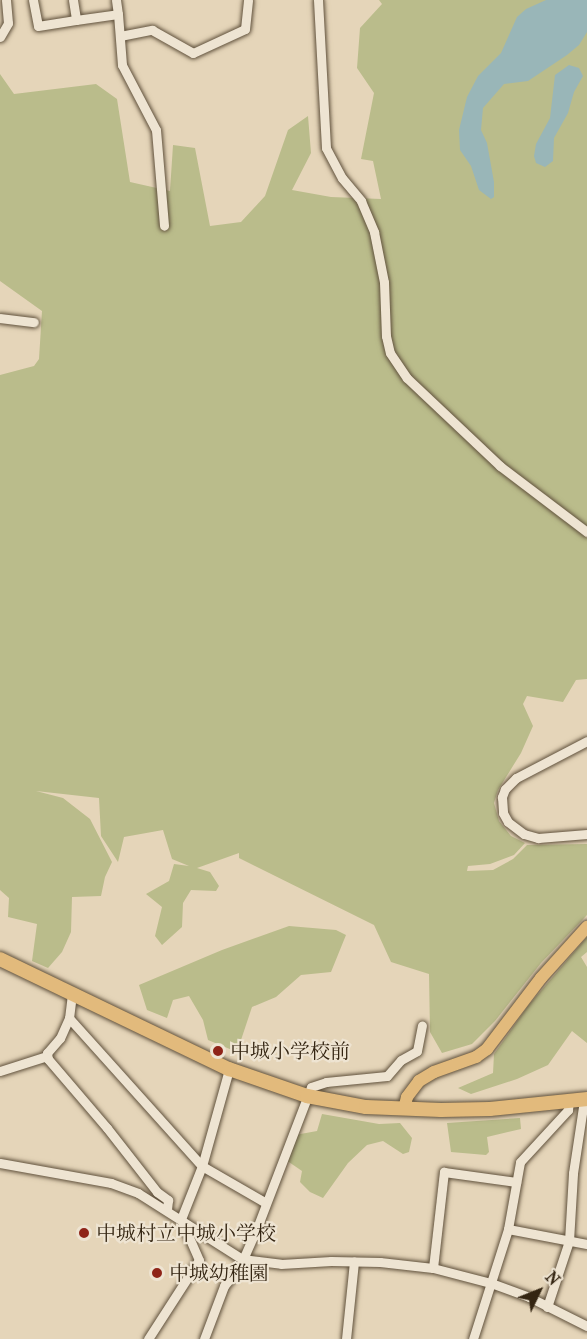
<!DOCTYPE html>
<html>
<head>
<meta charset="utf-8">
<style>
	body { margin:0 }
	#map { position:relative; width:587px; height:1339px; overflow:hidden; background:#e5d5b9; font-family:"IM FELL French Canon","Noto Serif JP",serif }
	div>[style] { position:absolute }
	[style*='--x'] { left:calc(var(--x)*1px); top:calc(var(--y)*1px); width:calc(var(--w)*1px); rotate:calc(var(--a)*1deg) }
	.green>* { inset:0; background:#babc8b }
	.water>* { inset:0; background:#99b6b8 }
	.roads { filter:drop-shadow(0 0 2px #60513c) drop-shadow(0 0 2px #60513c) }
	.minor>* { height:9px; margin:-4.5px; padding:0 4.5px; transform-origin:4.5px; border-radius:4.5px; background:#eee4d2 }
	.major>* { height:12px; margin:-6px; padding:0 6px; transform-origin:6px; border-radius:6px; background:#e2ba7c }
	.highway>* { height:14px; margin:-7px; padding:0 7px; transform-origin:7px; border-radius:7px; background:#e2ba7c }
	.dots>* { width:16px; height:16px; translate:-50% -50%; box-sizing:border-box; border:3px solid #eee4d2; border-radius:50% }
	span { translate:-50% -50%; white-space:nowrap; text-align:center; line-height:1.15; -webkit-text-stroke:4.5px #eee4d2; paint-order:stroke }
	.poi-label { font-size:20px; color:#342512 }
	.left { translate:0 -50%; text-align:left }
	.north { position:absolute; left:509px; top:1261px; width:60px; height:60px; -webkit-text-stroke:4px #eee4d2; paint-order:stroke; rotate:47deg; font-size:16px; font-weight:700; line-height:24px; text-align:center; color:#342512 }
	.north::after { content:''; display:block; margin:auto; width:21px; height:27px; background:#342512; clip-path:polygon(50% 0,100% 100%,50% 72%,0 100%) }
</style>
</head>
<body>
<div id="map">
	<div class="green">
		<i style="clip-path:polygon(379px 0,587px 0,587px 679px,576px 680px,563px 702px,527px 696px,523px 704px,533px 726px,521px 753px,498px 790px,494px 803px,499px 821px,511px 836px,525px 843px,514px 855px,490px 864px,468px 866px,467px 871px,493px 870px,513px 859px,527px 845px,587px 844px,587px 915px,541px 963px,495px 1021px,472px 1044px,442px 1053px,430px 1032px,429px 974px,391px 962px,374px 925px,239px 858px,239px 853px,197px 868px,210px 872px,219px 886px,216px 891px,191px 890px,183px 903px,182px 927px,162px 945px,155px 936px,162px 907px,146px 894px,169px 881px,174px 864px,189px 866px,172px 859px,163px 830px,124px 837px,118px 862px,101px 836px,99px 798px,36px 791px,63px 798px,90px 819px,112px 862px,105px 877px,101px 896px,72px 897px,71px 932px,62px 952px,48px 968px,32px 961px,37px 924px,8px 917px,9px 898px,0 890px,0 375px,34px 366px,39px 359px,42px 311px,0 281px,0 74px,14px 94px,96px 84px,117px 99px,130px 182px,170px 191px,173px 145px,195px 148px,210px 226px,241px 222px,265px 196px,288px 130px,308px 116px,311px 153px,292px 190px,331px 197px,381px 199px,373px 161px,361px 159px,374px 93px,357px 68px,360px 28px,382px 4px)"></i>
		<i style="clip-path:polygon(289px 926px,336px 930px,346px 935px,331px 972px,301px 975px,276px 997px,252px 1007px,237px 1052px,208px 1040px,203px 1020px,189px 996px,173px 1000px,167px 1018px,147px 1010px,139px 985px,222px 950px)"></i>
		<i style="clip-path:polygon(587px 937px,587px 952px,581px 957px,587px 967px,587px 1043px,572px 1031px,548px 1065px,517px 1079px,471px 1094px,458px 1088px,493px 1073px,494px 1054px,528px 1006px)"></i>
		<i style="clip-path:polygon(322px 1114px,379px 1124px,400px 1123px,412px 1138px,409px 1152px,403px 1154px,383px 1141px,367px 1145px,348px 1163px,323px 1198px,310px 1192px,300px 1182px,302px 1171px,286px 1160px,295px 1135px,317px 1131px)"></i>
		<i style="clip-path:polygon(520px 1118px,521px 1129px,487px 1137px,489px 1152px,486px 1155px,451px 1152px,447px 1123px)"></i>
	</div>
	<div class="water">
		<i style="clip-path:polygon(546px 0,587px 0,587px 32px,579px 45px,567px 55px,528px 81px,504px 84px,483px 108px,481px 130px,487px 143px,494px 182px,494px 197px,491px 199px,479px 190px,471px 166px,460px 150px,459px 130px,467px 97px,478px 76px,501px 53px,517px 17px,526px 9px)"></i>
		<i style="clip-path:polygon(569px 65px,579px 68px,583px 76px,574px 92px,568px 113px,554px 138px,553px 161px,545px 167px,536px 163px,534px 156px,536px 144px,550px 118px,555px 75px)"></i>
	</div>
	<div class="roads">
		<div class="minor">
			<i style="--x:33;--y:0;--w:26;--a:79"></i>
			<i style="--x:38;--y:26;--w:38;--a:-9"></i>
			<i style="--x:73;--y:0;--w:20;--a:81"></i>
			<i style="--x:76;--y:20;--w:42;--a:-8.1"></i>
			<i style="--x:118;--y:14;--w:51;--a:85.5"></i>
			<i style="--x:122;--y:65;--w:73;--a:62.4"></i>
			<i style="--x:156;--y:130;--w:96;--a:85.2"></i>
			<i style="--x:116;--y:0;--w:14;--a:82"></i>
			<i style="--x:318;--y:0;--w:148;--a:86.9"></i>
			<i style="--x:326;--y:148;--w:34;--a:62"></i>
			<i style="--x:342;--y:178;--w:30;--a:50"></i>
			<i style="--x:361;--y:201;--w:34;--a:67"></i>
			<i style="--x:374;--y:232;--w:51;--a:78.7"></i>
			<i style="--x:384;--y:282;--w:54;--a:87.9"></i>
			<i style="--x:386;--y:336;--w:17;--a:77"></i>
			<i style="--x:390;--y:353;--w:30;--a:56"></i>
			<i style="--x:407;--y:378;--w:128;--a:43.4"></i>
			<i style="--x:500;--y:466;--w:109;--a:37.2"></i>
			<i style="--x:120;--y:36;--w:33;--a:-11"></i>
			<i style="--x:152;--y:30;--w:47;--a:29.3"></i>
			<i style="--x:193;--y:53;--w:57;--a:-24.8"></i>
			<i style="--x:245;--y:29;--w:29;--a:-84"></i>
			<i style="--x:0;--y:37;--w:16;--a:-60"></i>
			<i style="--x:8;--y:23;--w:23;--a:-95"></i>
			<i style="--x:0;--y:318;--w:34;--a:7"></i>
			<i style="--x:587;--y:741;--w:80;--a:152.5"></i>
			<i style="--x:516;--y:778;--w:16;--a:135"></i>
			<i style="--x:505;--y:789;--w:9;--a:111"></i>
			<i style="--x:502;--y:797;--w:16;--a:86"></i>
			<i style="--x:503;--y:813;--w:10;--a:61"></i>
			<i style="--x:508;--y:822;--w:20;--a:37"></i>
			<i style="--x:524;--y:834;--w:15;--a:16"></i>
			<i style="--x:538;--y:838;--w:49;--a:-4.7"></i>
			<i style="--x:72;--y:994;--w:24;--a:97"></i>
			<i style="--x:69;--y:1018;--w:22;--a:114"></i>
			<i style="--x:60;--y:1038;--w:20;--a:131"></i>
			<i style="--x:47;--y:1053;--w:6;--a:81"></i>
			<i style="--x:48;--y:1059;--w:91;--a:49.5"></i>
			<i style="--x:107;--y:1128;--w:81;--a:52"></i>
			<i style="--x:157;--y:1192;--w:14;--a:36"></i>
			<i style="--x:168;--y:1200;--w:9;--a:96"></i>
			<i style="--x:69;--y:1018;--w:199;--a:48.1"></i>
			<i style="--x:202;--y:1166;--w:74;--a:30"></i>
			<i style="--x:0;--y:1071;--w:49;--a:-17.7"></i>
			<i style="--x:0;--y:1163;--w:113;--a:10.2"></i>
			<i style="--x:111;--y:1183;--w:29;--a:20"></i>
			<i style="--x:138;--y:1193;--w:123;--a:32.4"></i>
			<i style="--x:242;--y:1259;--w:39;--a:7"></i>
			<i style="--x:281;--y:1264;--w:50;--a:-3.4"></i>
			<i style="--x:331;--y:1261;--w:49;--a:1.2"></i>
			<i style="--x:380;--y:1262;--w:53;--a:6.5"></i>
			<i style="--x:433;--y:1268;--w:60;--a:14.5"></i>
			<i style="--x:491;--y:1283;--w:40;--a:20.2"></i>
			<i style="--x:529;--y:1297;--w:65;--a:26.6"></i>
			<i style="--x:508;--y:1229;--w:80;--a:10.8"></i>
			<i style="--x:433;--y:1268;--w:97;--a:-83.5"></i>
			<i style="--x:444;--y:1172;--w:73;--a:7.9"></i>
			<i style="--x:547;--y:1307;--w:70;--a:-71.6"></i>
			<i style="--x:569;--y:1241;--w:68;--a:-86.6"></i>
			<i style="--x:573;--y:1173;--w:74;--a:-81.4"></i>
			<i style="--x:148;--y:1339;--w:94;--a:-57.2"></i>
			<i style="--x:199;--y:1260;--w:45;--a:-113.7"></i>
			<i style="--x:181;--y:1219;--w:57;--a:-68.4"></i>
			<i style="--x:202;--y:1166;--w:101;--a:-74.4"></i>
			<i style="--x:204;--y:1339;--w:57;--a:-69.3"></i>
			<i style="--x:224;--y:1286;--w:26;--a:-51"></i>
			<i style="--x:240;--y:1266;--w:36;--a:-66"></i>
			<i style="--x:255;--y:1233;--w:156;--a:-69"></i>
			<i style="--x:311;--y:1087;--w:16;--a:-18"></i>
			<i style="--x:326;--y:1082;--w:61;--a:-5.6"></i>
			<i style="--x:387;--y:1076;--w:21;--a:-49"></i>
			<i style="--x:401;--y:1060;--w:18;--a:-29"></i>
			<i style="--x:417;--y:1051;--w:26;--a:-79"></i>
			<i style="--x:346;--y:1339;--w:78;--a:-84.1"></i>
			<i style="--x:473;--y:1339;--w:115;--a:-72.3"></i>
			<i style="--x:508;--y:1229;--w:68;--a:-79.8"></i>
			<i style="--x:520;--y:1162;--w:71;--a:-47.3"></i>
			<i style="--x:568;--y:1110;--w:9;--a:-84"></i>
		</div>
		<div class="major">
			<i style="--x:404;--y:1109;--w:12;--a:-76"></i>
			<i style="--x:407;--y:1097;--w:20;--a:-53"></i>
			<i style="--x:419;--y:1081;--w:17;--a:-31"></i>
			<i style="--x:434;--y:1072;--w:45;--a:-19.7"></i>
			<i style="--x:476;--y:1057;--w:14;--a:-36"></i>
			<i style="--x:487;--y:1049;--w:89;--a:-52.7"></i>
			<i style="--x:541;--y:978;--w:69;--a:-48"></i>
		</div>
		<div class="highway">
			<i style="--x:0;--y:959;--w:254;--a:25.7"></i>
			<i style="--x:229;--y:1069;--w:83;--a:19.1"></i>
			<i style="--x:307;--y:1096;--w:60;--a:10.6"></i>
			<i style="--x:366;--y:1107;--w:75;--a:2.3"></i>
			<i style="--x:441;--y:1110;--w:49;--a:-1.2"></i>
			<i style="--x:490;--y:1109;--w:98;--a:-5.9"></i>
		</div>
	</div>
	<div class="dots">
		<i style="left:218px;top:1051px;background:#8f2418"></i>
		<i style="left:84px;top:1233px;background:#8f2418"></i>
		<i style="left:157px;top:1273px;background:#8f2418"></i>
	</div>
	<div class="poi-label">
		<span class="left" style="left:230px;top:1051px">中城小学校前</span>
		<span class="left" style="left:96px;top:1233px">中城村立中城小学校</span>
		<span class="left" style="left:169px;top:1273px">中城幼稚園</span>
	</div>
	<div class="north">N</div>
</div>
</body>
</html>
